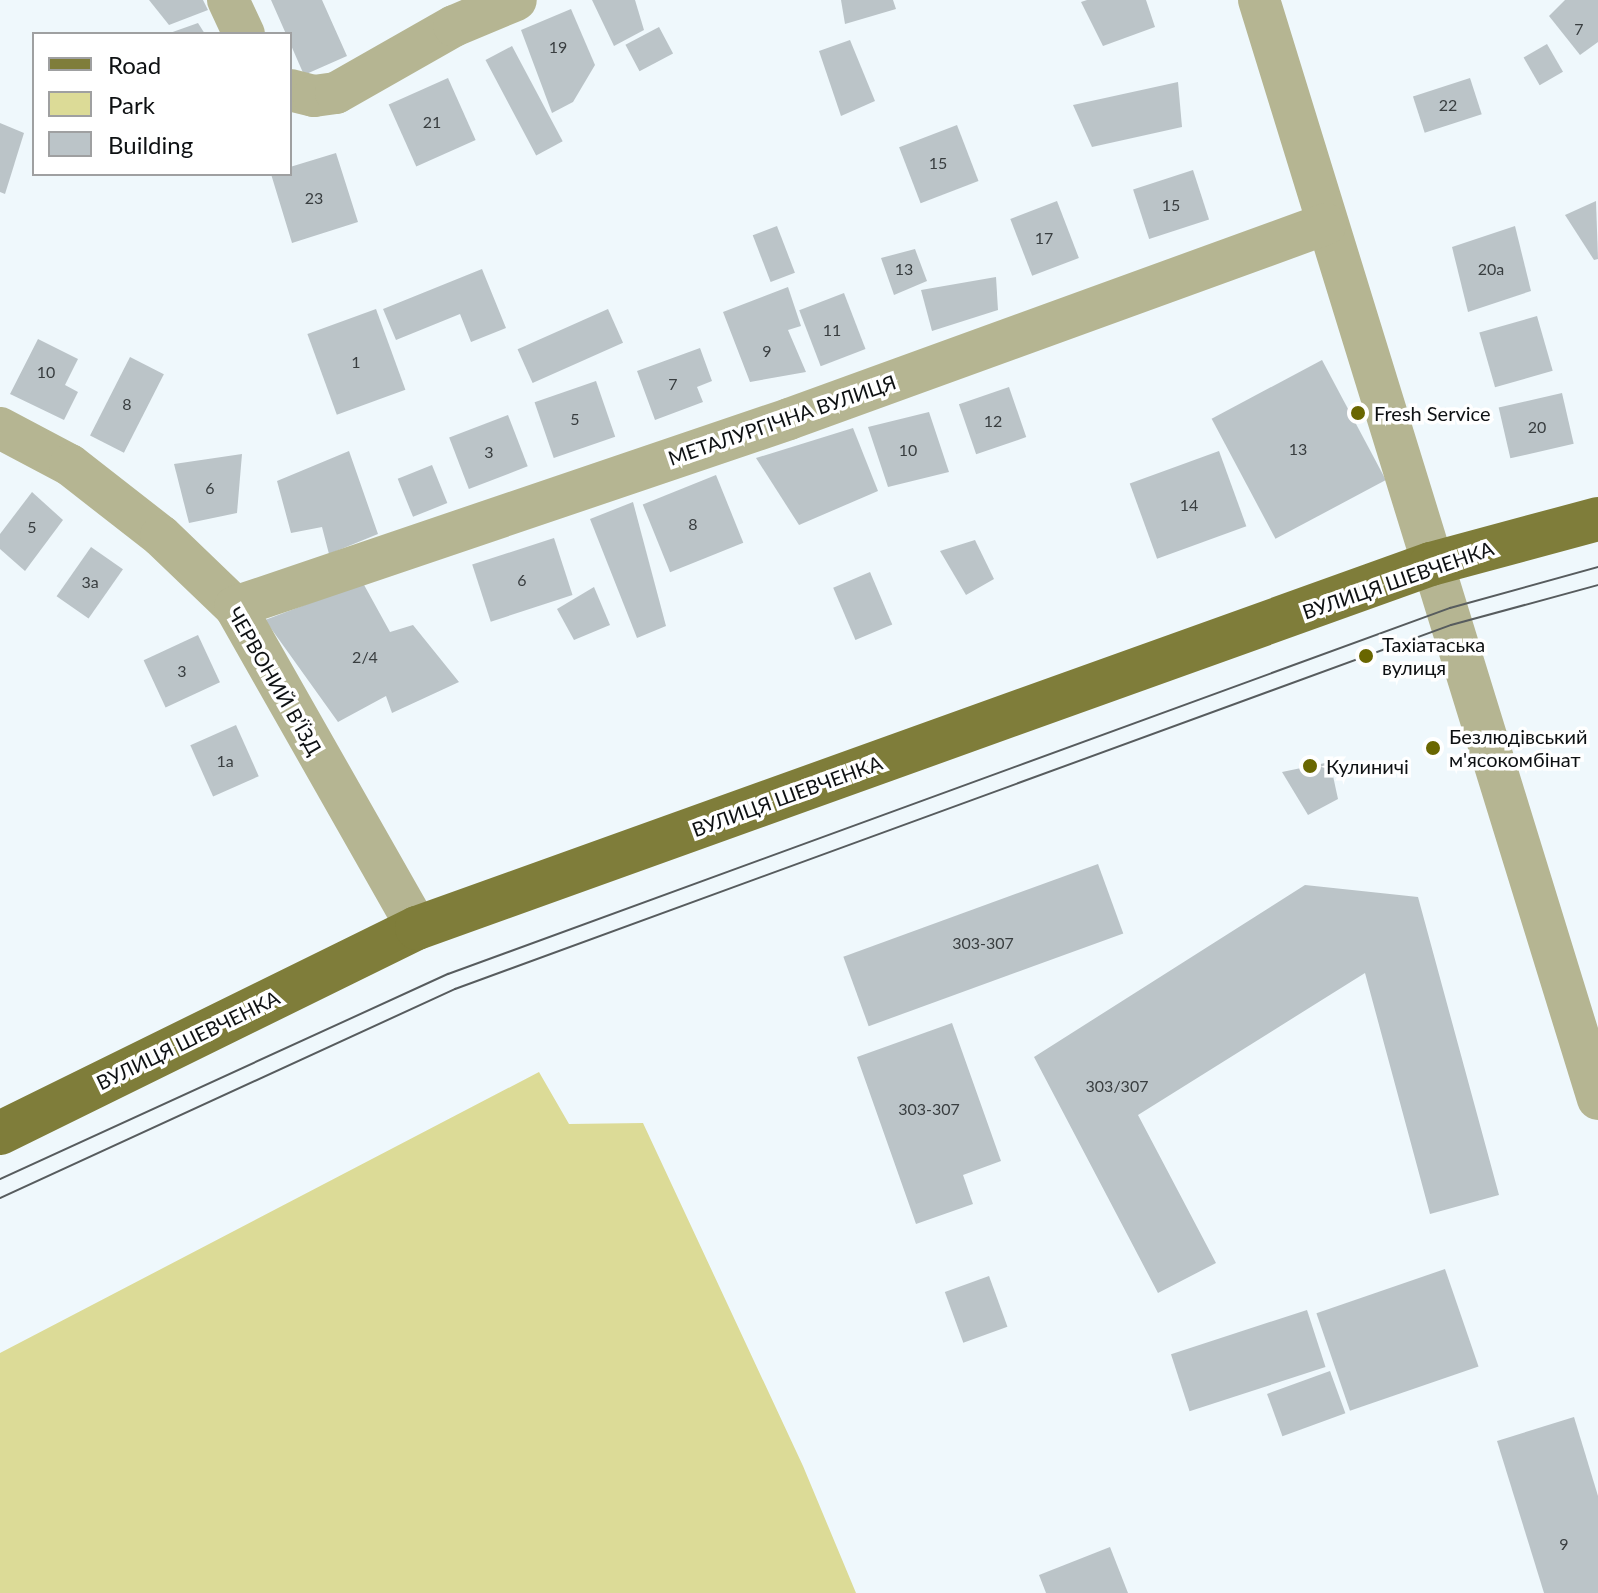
<!DOCTYPE html>
<html>
<head>
<meta charset="utf-8">
<style>
	body { margin:0 }
	#map { position:relative; width:1598px; height:1593px; overflow:hidden; background:#eff8fc; font-family:Lato,sans-serif }
	div>[style] { position:absolute }
	[style*='--x'] { left:calc(var(--x)*1px); top:calc(var(--y)*1px); width:calc(var(--w)*1px); rotate:calc(var(--a)*1deg) }
	.green>* { inset:0; background:#dcdb97 }
	.building>* { inset:0; background:#bbc4c8; transform-origin:0 0 }
	.street>* { height:42px; margin:-21px; padding:0 21px; transform-origin:21px; border-radius:21px; background:#b5b592 }
	.primary>* { height:44px; margin:-22px; padding:0 22px; transform-origin:22px; border-radius:22px; background:#7f7d3a }
	.tram>* { height:2px; margin:-1px; padding:0 1px; transform-origin:1px; border-radius:1px; background:#575c5e }
	.dots>* { width:22px; height:22px; translate:-50% -50%; box-sizing:border-box; border:4px solid #fff; border-radius:50% }
	span { translate:-50% -50%; white-space:nowrap; text-align:center; line-height:1.15; -webkit-text-stroke:7px #fff; paint-order:stroke }
	.number-label { font-size:16px; color:#393e40 }
	.number-label span { -webkit-text-stroke-width:0 }
	.poi-label { font-size:20px; color:#0e1113 }
	.left { translate:0 -50%; text-align:left }
	.street-label { font-size:20px; color:#0e1113 }
	.legend { position:absolute; left:32px; top:32px; width:260px; height:144px; box-sizing:border-box; background:#fff; border:2px solid #9fa0a1; margin:0; padding:10px 14px; list-style:none; font-size:24px; color:#0e1113 }
	.legend li { display:flex; align-items:center; gap:16px; height:40px }
	.legend b { width:40px; border:2px solid #9fa0a1 }
</style>
</head>
<body>
<div id="map">
	<div class="green">
		<i style="clip-path:polygon(539px 1072px,569px 1124px,643px 1123px,803px 1466px,856px 1593px,0 1593px,0 1353px)"></i>
	</div>
	<div class="building">
		<i style="clip-path:polygon(149px 0,203px 0,208px 10px,169px 25px)"></i>
		<i style="clip-path:polygon(271px 0,322px 0,347px 56px,304px 75px,290px 43px,290px 34px,286px 34px)"></i>
		<i style="clip-path:polygon(592px 0,635px 0,644px 30px,614px 46px)"></i>
		<i style="clip-path:polygon(841px 0,893px 0,896px 9px,845px 24px)"></i>
		<i style="clip-path:polygon(1087px 0,1146px 0,1155px 27px,1103px 46px,1081px 2px)"></i>
		<i style="clip-path:polygon(1565px 0,1598px 0,1598px 42px,1580px 55px,1549px 16px)"></i>
		<i style="clip-path:polygon(571px 9px,595px 65px,573px 102px,552px 113px,521px 30px)"></i>
		<i style="clip-path:polygon(198px 23px,205px 34px,167px 34px)"></i>
		<i style="left:659px;top:27px;width:30px;height:38px;rotate:62deg"></i>
		<i style="clip-path:polygon(850px 40px,875px 101px,841px 116px,819px 51px)"></i>
		<i style="left:1547px;top:44px;width:32px;height:27px;rotate:60deg"></i>
		<i style="left:512px;top:46px;width:108px;height:30px;rotate:62deg"></i>
		<i style="left:448px;top:78px;width:68px;height:65px;rotate:66deg"></i>
		<i style="left:1470px;top:78px;width:38px;height:60px;rotate:72deg"></i>
		<i style="clip-path:polygon(1178px 82px,1182px 127px,1092px 147px,1073px 105px)"></i>
		<i style="clip-path:polygon(0 123px,24px 133px,5px 194px,0 192px)"></i>
		<i style="left:957px;top:125px;width:60px;height:62px;rotate:69deg"></i>
		<i style="clip-path:polygon(336px 153px,358px 222px,292px 243px,271px 174px,290px 174px,290px 167px)"></i>
		<i style="left:1193px;top:170px;width:52px;height:63px;rotate:72deg"></i>
		<i style="left:1057px;top:201px;width:61px;height:50px;rotate:69deg"></i>
		<i style="clip-path:polygon(1596px 201px,1598px 259px,1594px 260px,1565px 215px)"></i>
		<i style="left:777px;top:226px;width:50px;height:26px;rotate:69deg"></i>
		<i style="clip-path:polygon(1515px 226px,1531px 291px,1468px 312px,1452px 247px)"></i>
		<i style="clip-path:polygon(915px 249px,927px 281px,894px 295px,881px 258px)"></i>
		<i style="clip-path:polygon(482px 269px,506px 328px,471px 342px,460px 314px,396px 340px,383px 309px)"></i>
		<i style="clip-path:polygon(996px 277px,998px 310px,932px 331px,921px 290px)"></i>
		<i style="clip-path:polygon(788px 287px,801px 326px,788px 330px,806px 372px,750px 382px,723px 312px)"></i>
		<i style="left:844px;top:293px;width:60px;height:48px;rotate:69deg"></i>
		<i style="left:376px;top:309px;width:86px;height:73px;rotate:70deg"></i>
		<i style="left:608px;top:309px;width:37px;height:99px;rotate:66deg"></i>
		<i style="left:1537px;top:316px;width:57px;height:60px;rotate:74deg"></i>
		<i style="clip-path:polygon(38px 339px,78px 359px,65px 385px,78px 392px,64px 420px,10px 394px)"></i>
		<i style="clip-path:polygon(700px 348px,712px 381px,697px 387px,703px 402px,655px 420px,637px 371px)"></i>
		<i style="left:130px;top:357px;width:38px;height:88px;rotate:27deg"></i>
		<i style="left:1322px;top:360px;width:136px;height:125px;rotate:62deg"></i>
		<i style="left:596px;top:381px;width:59px;height:65px;rotate:71deg"></i>
		<i style="left:1009px;top:387px;width:53px;height:53px;rotate:71deg"></i>
		<i style="left:1562px;top:393px;width:52px;height:65px;rotate:77deg"></i>
		<i style="clip-path:polygon(929px 412px,949px 472px,888px 487px,868px 427px)"></i>
		<i style="left:508px;top:415px;width:55px;height:63px;rotate:69deg"></i>
		<i style="clip-path:polygon(853px 428px,878px 491px,799px 525px,756px 458px)"></i>
		<i style="clip-path:polygon(349px 451px,378px 534px,329px 554px,322px 527px,291px 533px,277px 481px)"></i>
		<i style="left:1219px;top:451px;width:80px;height:95px;rotate:70deg"></i>
		<i style="clip-path:polygon(242px 454px,237px 513px,189px 523px,174px 464px)"></i>
		<i style="left:432px;top:465px;width:41px;height:37px;rotate:68deg"></i>
		<i style="left:716px;top:475px;width:73px;height:79px;rotate:68deg"></i>
		<i style="clip-path:polygon(32px 492px,63px 520px,25px 571px,0 549px,0 534px)"></i>
		<i style="clip-path:polygon(633px 502px,666px 626px,637px 638px,590px 519px)"></i>
		<i style="left:554px;top:538px;width:60px;height:86px;rotate:72deg"></i>
		<i style="clip-path:polygon(975px 540px,994px 579px,966px 595px,940px 551px)"></i>
		<i style="left:91px;top:547px;width:39px;height:60px;rotate:35deg"></i>
		<i style="left:870px;top:572px;width:57px;height:40px;rotate:67deg"></i>
		<i style="clip-path:polygon(363px 583px,390px 632px,413px 625px,459px 682px,392px 713px,386px 696px,338px 722px,265px 620px)"></i>
		<i style="clip-path:polygon(594px 587px,610px 625px,574px 640px,557px 609px)"></i>
		<i style="left:198px;top:635px;width:52px;height:60px;rotate:65deg"></i>
		<i style="left:236px;top:725px;width:56px;height:50px;rotate:66deg"></i>
		<i style="clip-path:polygon(1330px 762px,1338px 799px,1308px 815px,1282px 772px)"></i>
		<i style="left:1098px;top:864px;width:74px;height:271px;rotate:70deg"></i>
		<i style="clip-path:polygon(1305px 885px,1418px 897px,1499px 1195px,1430px 1214px,1365px 973px,1138px 1115px,1216px 1263px,1158px 1293px,1034px 1057px)"></i>
		<i style="clip-path:polygon(952px 1023px,1001px 1161px,963px 1175px,973px 1204px,916px 1224px,857px 1057px)"></i>
		<i style="left:1445px;top:1269px;width:103px;height:136px;rotate:71deg"></i>
		<i style="left:989px;top:1276px;width:54px;height:47px;rotate:70deg"></i>
		<i style="left:1307px;top:1310px;width:60px;height:143px;rotate:72deg"></i>
		<i style="left:1330px;top:1371px;width:45px;height:67px;rotate:70deg"></i>
		<i style="clip-path:polygon(1574px 1417px,1598px 1496px,1598px 1593px,1544px 1593px,1497px 1441px)"></i>
		<i style="clip-path:polygon(1110px 1547px,1128px 1593px,1046px 1593px,1039px 1575px)"></i>
	</div>
	<div class="street">
		<i style="--x:228;--y:0;--w:38;--a:65"></i>
		<i style="--x:1259;--y:0;--w:1150;--a:72.86"></i>
		<i style="--x:290;--y:90;--w:25;--a:14"></i>
		<i style="--x:314;--y:96;--w:22;--a:-8"></i>
		<i style="--x:336;--y:93;--w:136;--a:-29.6"></i>
		<i style="--x:454;--y:26;--w:67;--a:-22.8"></i>
		<i style="--x:0;--y:428;--w:79;--a:27.9"></i>
		<i style="--x:70;--y:465;--w:115;--a:38"></i>
		<i style="--x:161;--y:536;--w:103;--a:43.8"></i>
		<i style="--x:235;--y:607;--w:369;--a:60.4"></i>
		<i style="--x:235;--y:607;--w:585;--a:-18.74"></i>
		<i style="--x:789;--y:419;--w:571;--a:-19.96"></i>
	</div>
	<div class="primary">
		<i style="--x:0;--y:1133;--w:465;--a:-26.2"></i>
		<i style="--x:417;--y:928;--w:1077;--a:-19.75"></i>
		<i style="--x:1431;--y:564;--w:173;--a:-15.1"></i>
	</div>
	<div class="tram">
		<i style="--x:0;--y:1179;--w:493;--a:-24.6"></i>
		<i style="--x:448;--y:974;--w:1067;--a:-20.07"></i>
		<i style="--x:1450;--y:608;--w:154;--a:-15.5"></i>
		<i style="--x:0;--y:1198;--w:501;--a:-24.67"></i>
		<i style="--x:455;--y:989;--w:1060;--a:-20.08"></i>
		<i style="--x:1451;--y:625;--w:152;--a:-15.2"></i>
	</div>
	<div class="dots">
		<i style="left:1358px;top:413px;background:#696600"></i>
		<i style="left:1366px;top:656px;background:#696600"></i>
		<i style="left:1433px;top:748px;background:#696600"></i>
		<i style="left:1310px;top:766px;background:#696600"></i>
	</div>
	<div class="number-label">
		<span style="left:1579px;top:29px">7</span>
		<span style="left:558px;top:47px">19</span>
		<span style="left:1448px;top:105px">22</span>
		<span style="left:432px;top:122px">21</span>
		<span style="left:938px;top:163px">15</span>
		<span style="left:314px;top:198px">23</span>
		<span style="left:1171px;top:205px">15</span>
		<span style="left:1044px;top:238px">17</span>
		<span style="left:904px;top:269px">13</span>
		<span style="left:1491px;top:269px">20а</span>
		<span style="left:832px;top:330px">11</span>
		<span style="left:767px;top:351px">9</span>
		<span style="left:356px;top:362px">1</span>
		<span style="left:46px;top:372px">10</span>
		<span style="left:673px;top:384px">7</span>
		<span style="left:127px;top:404px">8</span>
		<span style="left:575px;top:419px">5</span>
		<span style="left:993px;top:421px">12</span>
		<span style="left:1537px;top:427px">20</span>
		<span style="left:1298px;top:449px">13</span>
		<span style="left:908px;top:450px">10</span>
		<span style="left:489px;top:452px">3</span>
		<span style="left:210px;top:488px">6</span>
		<span style="left:1189px;top:505px">14</span>
		<span style="left:693px;top:524px">8</span>
		<span style="left:32px;top:527px">5</span>
		<span style="left:522px;top:580px">6</span>
		<span style="left:90px;top:582px">3а</span>
		<span style="left:365px;top:657px">2/4</span>
		<span style="left:182px;top:671px">3</span>
		<span style="left:225px;top:761px">1а</span>
		<span style="left:983px;top:943px">303-307</span>
		<span style="left:1117px;top:1086px">303/307</span>
		<span style="left:929px;top:1109px">303-307</span>
		<span style="left:1564px;top:1544px">9</span>
	</div>
	<div class="poi-label">
		<span class="left" style="left:1374px;top:413px">Fresh Service</span>
		<span class="left" style="left:1382px;top:656px">Тахіатаська<br>вулиця</span>
		<span class="left" style="left:1449px;top:748px">Безлюдівський<br>м'ясокомбінат</span>
		<span class="left" style="left:1326px;top:766px">Кулиничі</span>
	</div>
	<div class="street-label">
		<span style="left:782px;top:420px;rotate:-19deg">МЕТАЛУРГІЧНА ВУЛИЦЯ</span>
		<span style="left:1398px;top:580px;rotate:-19deg">ВУЛИЦЯ ШЕВЧЕНКА</span>
		<span style="left:275px;top:681px;rotate:60deg">ЧЕРВОНИЙ В’ЇЗД</span>
		<span style="left:787px;top:796px;rotate:-20deg">ВУЛИЦЯ ШЕВЧЕНКА</span>
		<span style="left:188px;top:1040px;rotate:-26deg">ВУЛИЦЯ ШЕВЧЕНКА</span>
	</div>
	<ul class="legend">
	<li><b style="height:10px;background:#7f7d3a"></b>Road</li>
	<li><b style="height:22px;background:#dcdb97"></b>Park</li>
	<li><b style="height:22px;background:#bbc4c8"></b>Building</li>
	</ul>
</div>
</body>
</html>
